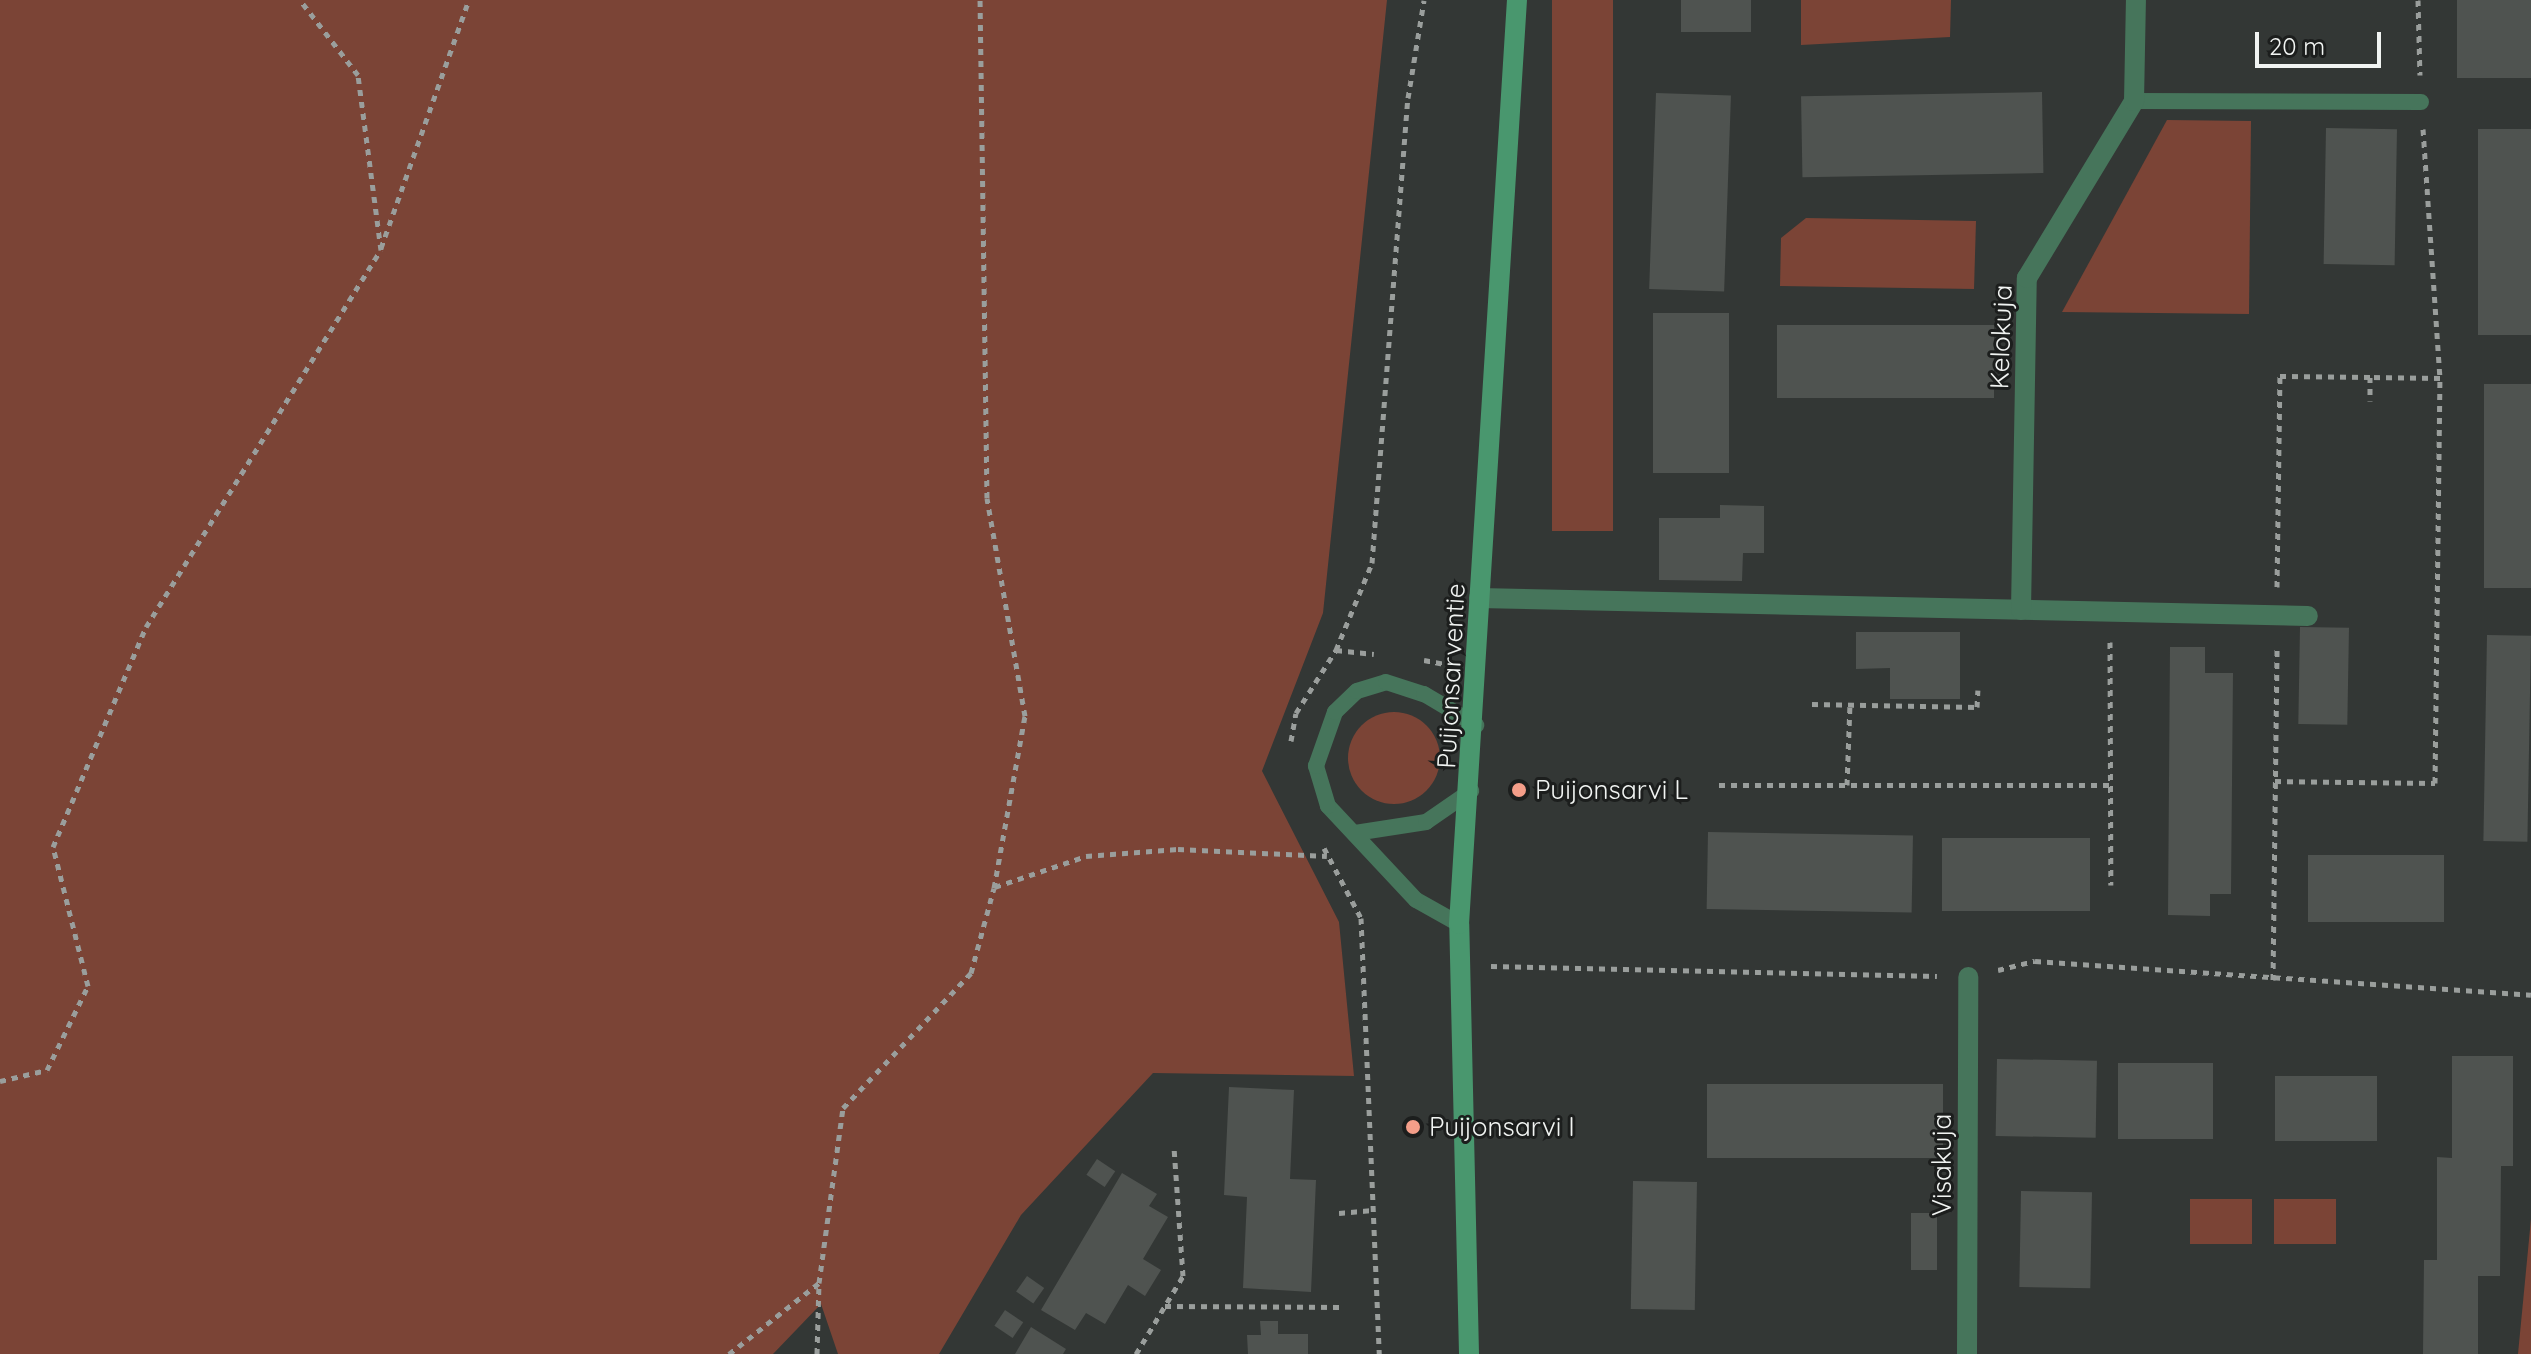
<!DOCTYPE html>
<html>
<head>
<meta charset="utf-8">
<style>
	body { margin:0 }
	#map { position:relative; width:2531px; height:1354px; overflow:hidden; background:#333735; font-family:Quicksand,sans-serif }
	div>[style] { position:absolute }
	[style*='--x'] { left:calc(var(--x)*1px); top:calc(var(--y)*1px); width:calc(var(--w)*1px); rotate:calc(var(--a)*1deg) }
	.green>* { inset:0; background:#7b4436; transform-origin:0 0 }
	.round { border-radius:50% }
	.building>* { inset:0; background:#4f5350; transform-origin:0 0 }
	.path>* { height:5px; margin-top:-2.5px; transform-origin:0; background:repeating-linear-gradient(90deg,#9a9e9c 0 6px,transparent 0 12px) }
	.lane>* { height:16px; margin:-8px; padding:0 8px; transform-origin:8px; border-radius:8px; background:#46755b }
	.street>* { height:20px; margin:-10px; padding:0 10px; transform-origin:10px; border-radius:10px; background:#46755b }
	.secondary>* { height:20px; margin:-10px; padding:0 10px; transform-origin:10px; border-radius:10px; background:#49976e }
	.dots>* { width:22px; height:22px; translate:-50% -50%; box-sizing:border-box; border:4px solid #1c1e1d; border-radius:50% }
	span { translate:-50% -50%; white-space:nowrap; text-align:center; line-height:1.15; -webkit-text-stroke:6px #1c1e1d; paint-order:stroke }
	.street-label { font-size:26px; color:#f1f4f2 }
	.poi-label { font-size:26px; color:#f1f4f2 }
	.left { translate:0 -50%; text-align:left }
	.scale { position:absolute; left:2255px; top:32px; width:126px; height:36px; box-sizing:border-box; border:4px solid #f1f4f2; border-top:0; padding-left:10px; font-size:24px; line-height:28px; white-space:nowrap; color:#f1f4f2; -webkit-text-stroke:6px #1c1e1d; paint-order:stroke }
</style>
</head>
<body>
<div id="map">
	<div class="green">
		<i style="clip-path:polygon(0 0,1387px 0,1323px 613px,1262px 771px,1339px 922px,1354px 1076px,1153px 1073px,1021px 1215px,939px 1354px,838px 1354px,821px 1304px,773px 1354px,0 1354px)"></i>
		<i style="left:1552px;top:0;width:61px;height:531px"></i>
		<i style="clip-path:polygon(1801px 0,1951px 0,1950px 37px,1801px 45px)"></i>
		<i style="clip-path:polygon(2167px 120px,2251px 121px,2249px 314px,2062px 312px)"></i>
		<i style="clip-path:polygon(1806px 218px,1976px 221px,1974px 289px,1780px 286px,1781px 238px)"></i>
		<i class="round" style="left:1348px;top:712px;width:92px;height:92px"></i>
		<i style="left:2190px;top:1199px;width:62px;height:45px"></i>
		<i style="left:2274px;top:1199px;width:62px;height:45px"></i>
		<i style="clip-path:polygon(2531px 1219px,2531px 1354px,2518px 1354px)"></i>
	</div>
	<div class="building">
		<i style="left:1681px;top:0;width:70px;height:32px"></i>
		<i style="left:2457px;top:0;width:74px;height:78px"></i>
		<i style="left:2042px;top:92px;width:81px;height:241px;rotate:89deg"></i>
		<i style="left:1656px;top:93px;width:75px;height:196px;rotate:2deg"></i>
		<i style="left:2326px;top:128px;width:71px;height:136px;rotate:1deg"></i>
		<i style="left:2478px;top:129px;width:53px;height:206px"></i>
		<i style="left:1653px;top:313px;width:76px;height:160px"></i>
		<i style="left:1777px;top:325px;width:217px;height:73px"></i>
		<i style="left:2484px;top:384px;width:47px;height:204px"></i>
		<i style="clip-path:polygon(1720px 505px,1764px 506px,1764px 553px,1743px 553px,1742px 581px,1659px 580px,1659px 518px,1720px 518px)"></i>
		<i style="left:2300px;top:627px;width:49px;height:97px;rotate:1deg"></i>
		<i style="clip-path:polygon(1856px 632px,1960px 632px,1960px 699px,1890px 699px,1890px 668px,1856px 669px)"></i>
		<i style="left:2487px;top:635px;width:44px;height:206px;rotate:1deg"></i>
		<i style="clip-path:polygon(2170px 647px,2205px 647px,2205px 673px,2233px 673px,2231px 894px,2210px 894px,2210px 916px,2168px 915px)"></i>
		<i style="left:1708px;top:832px;width:205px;height:77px;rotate:1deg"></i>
		<i style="left:1942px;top:838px;width:148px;height:73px"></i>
		<i style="left:2308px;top:855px;width:136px;height:67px"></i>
		<i style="clip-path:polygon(2452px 1056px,2513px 1056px,2513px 1166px,2501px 1166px,2500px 1276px,2478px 1276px,2478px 1354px,2423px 1354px,2424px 1260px,2437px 1260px,2437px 1157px,2452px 1158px)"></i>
		<i style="left:1997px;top:1059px;width:100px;height:77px;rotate:1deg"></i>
		<i style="left:2118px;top:1063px;width:95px;height:76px"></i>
		<i style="left:2275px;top:1076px;width:102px;height:65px"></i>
		<i style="left:1707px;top:1084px;width:236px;height:74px"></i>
		<i style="clip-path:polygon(1229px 1087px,1294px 1090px,1290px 1179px,1316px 1180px,1311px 1292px,1243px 1288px,1247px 1197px,1224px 1195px)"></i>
		<i style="left:1097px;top:1159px;width:22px;height:19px;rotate:34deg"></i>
		<i style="clip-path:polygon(1122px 1173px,1157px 1194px,1149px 1206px,1168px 1217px,1143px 1259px,1161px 1270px,1145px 1296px,1128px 1285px,1105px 1324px,1086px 1313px,1075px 1330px,1041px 1310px)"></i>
		<i style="left:1633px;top:1181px;width:64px;height:128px;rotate:1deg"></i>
		<i style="left:2021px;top:1191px;width:71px;height:96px;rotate:1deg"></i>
		<i style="left:1911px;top:1213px;width:26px;height:57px"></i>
		<i style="left:1027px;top:1276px;width:21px;height:19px;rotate:35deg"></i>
		<i style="left:1005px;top:1310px;width:22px;height:19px;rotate:34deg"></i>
		<i style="clip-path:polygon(1260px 1321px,1278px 1321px,1278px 1334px,1308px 1334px,1308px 1354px,1248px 1354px,1247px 1335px,1261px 1335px)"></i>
		<i style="clip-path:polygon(1031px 1327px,1066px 1349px,1063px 1354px,1015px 1354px)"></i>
	</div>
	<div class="path">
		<i style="--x:2418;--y:0;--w:75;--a:88.5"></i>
		<i style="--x:2423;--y:129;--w:250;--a:86.1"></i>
		<i style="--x:381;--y:248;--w:263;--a:-70.5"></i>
		<i style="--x:2277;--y:587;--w:211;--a:-89.2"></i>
		<i style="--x:2280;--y:376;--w:90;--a:0.6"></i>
		<i style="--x:2110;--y:642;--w:243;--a:89.8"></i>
		<i style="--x:1336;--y:650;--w:38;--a:6"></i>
		<i style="--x:1424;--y:660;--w:21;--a:11"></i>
		<i style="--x:1812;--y:704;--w:165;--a:1"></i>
		<i style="--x:1977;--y:707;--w:17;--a:-87"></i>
		<i style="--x:1291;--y:741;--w:28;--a:-80"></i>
		<i style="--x:1296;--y:713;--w:75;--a:-57.6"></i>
		<i style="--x:1336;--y:650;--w:94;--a:-67.5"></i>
		<i style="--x:1372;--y:563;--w:466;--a:-85.6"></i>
		<i style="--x:1408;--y:98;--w:99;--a:-80.7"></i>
		<i style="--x:2275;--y:781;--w:160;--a:0.7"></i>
		<i style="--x:2435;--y:783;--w:405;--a:-89.3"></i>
		<i style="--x:2440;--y:378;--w:70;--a:-179.2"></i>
		<i style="--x:2370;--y:377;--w:24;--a:90"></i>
		<i style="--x:1719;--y:785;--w:392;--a:0"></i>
		<i style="--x:1847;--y:785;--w:80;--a:-87.9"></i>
		<i style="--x:1324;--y:848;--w:79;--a:62.1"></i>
		<i style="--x:1361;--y:918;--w:436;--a:87.6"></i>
		<i style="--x:995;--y:887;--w:96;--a:-18.8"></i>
		<i style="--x:1086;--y:856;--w:92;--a:-4.4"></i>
		<i style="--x:1178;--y:849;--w:149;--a:2.7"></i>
		<i style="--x:1491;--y:966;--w:446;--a:1.3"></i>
		<i style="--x:1998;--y:970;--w:38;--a:-14"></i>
		<i style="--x:2035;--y:961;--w:497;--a:3.9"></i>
		<i style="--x:2273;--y:980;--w:335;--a:-89.3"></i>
		<i style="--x:0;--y:1081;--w:48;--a:-13.2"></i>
		<i style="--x:47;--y:1070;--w:93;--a:-64"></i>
		<i style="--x:88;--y:986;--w:143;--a:-104.1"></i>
		<i style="--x:53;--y:847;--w:239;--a:-67.1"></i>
		<i style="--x:146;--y:627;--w:444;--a:-58.1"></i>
		<i style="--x:381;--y:250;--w:177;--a:-97.5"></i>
		<i style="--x:358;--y:75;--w:95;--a:-127.7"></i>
		<i style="--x:1339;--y:1213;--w:34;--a:-5"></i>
		<i style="--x:1165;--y:1306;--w:175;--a:0.3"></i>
		<i style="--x:729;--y:1354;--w:115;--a:-38.3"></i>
		<i style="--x:819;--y:1283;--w:177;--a:-82.2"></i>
		<i style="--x:843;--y:1108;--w:186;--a:-46.5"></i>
		<i style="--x:971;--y:973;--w:88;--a:-74.9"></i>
		<i style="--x:994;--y:888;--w:175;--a:-79.8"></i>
		<i style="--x:1025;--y:716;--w:221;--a:-99.9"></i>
		<i style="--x:987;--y:498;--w:498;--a:-90.8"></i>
		<i style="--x:817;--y:1354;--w:70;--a:-88.4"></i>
		<i style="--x:1136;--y:1354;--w:91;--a:-58.9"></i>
		<i style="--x:1183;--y:1276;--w:130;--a:-94"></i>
	</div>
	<div class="lane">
		<i style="--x:2134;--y:101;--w:287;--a:0.2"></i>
		<i style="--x:1355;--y:833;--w:72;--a:-8.8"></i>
		<i style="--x:1426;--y:822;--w:55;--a:-34.6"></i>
		<i style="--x:1459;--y:924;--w:49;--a:-150.8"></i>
		<i style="--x:1416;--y:900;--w:129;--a:-133.1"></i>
		<i style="--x:1328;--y:806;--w:42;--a:-106.7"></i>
		<i style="--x:1316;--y:766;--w:57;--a:-70.6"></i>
		<i style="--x:1335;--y:712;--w:30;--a:-44"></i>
		<i style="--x:1357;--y:691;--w:30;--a:-17"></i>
		<i style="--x:1386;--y:682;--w:40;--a:18"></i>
		<i style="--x:1424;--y:694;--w:61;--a:30.8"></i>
	</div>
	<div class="street">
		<i style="--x:1479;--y:598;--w:829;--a:1.24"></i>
		<i style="--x:2021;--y:610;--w:332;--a:-89"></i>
		<i style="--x:2027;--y:278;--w:207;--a:-58.8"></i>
		<i style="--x:2134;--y:101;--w:101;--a:-88.9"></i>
		<i style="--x:1967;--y:1354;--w:377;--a:-89.8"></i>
	</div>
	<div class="secondary">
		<i style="--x:1469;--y:1354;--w:430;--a:-91.3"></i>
		<i style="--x:1459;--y:924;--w:926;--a:-86.41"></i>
	</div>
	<div class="dots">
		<i style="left:1519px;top:790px;background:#f49e89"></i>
		<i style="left:1413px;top:1127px;background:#f49e89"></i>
	</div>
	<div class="street-label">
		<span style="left:2001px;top:337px;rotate:-88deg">Kelokuja</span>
		<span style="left:1451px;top:676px;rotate:-87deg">Puijonsarventie</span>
		<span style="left:1942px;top:1165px;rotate:-90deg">Visakuja</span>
	</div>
	<div class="poi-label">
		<span class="left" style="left:1535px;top:790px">Puijonsarvi L</span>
		<span class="left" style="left:1429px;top:1127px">Puijonsarvi I</span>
	</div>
	<div class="scale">20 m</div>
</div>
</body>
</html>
